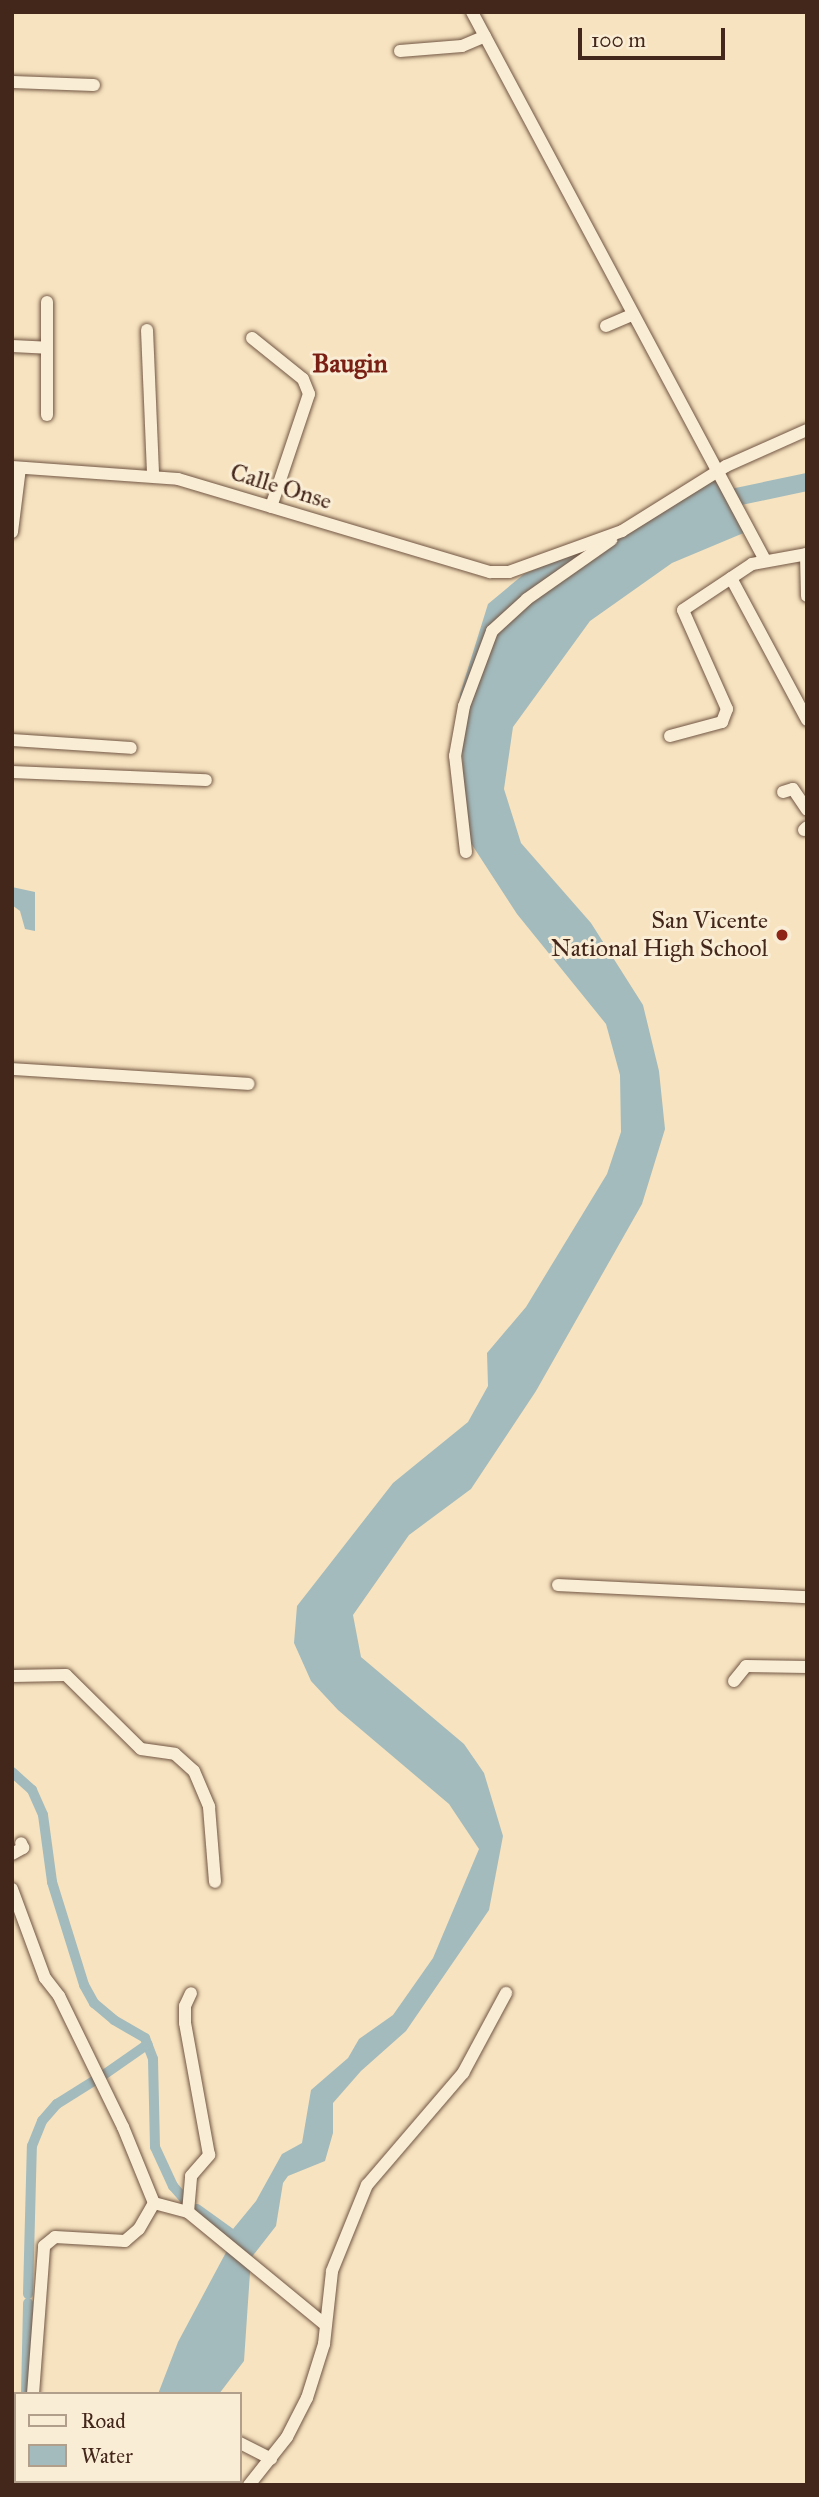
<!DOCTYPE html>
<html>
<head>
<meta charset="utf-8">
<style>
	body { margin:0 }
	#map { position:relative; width:819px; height:2497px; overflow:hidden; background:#f7e3bf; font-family:"IM FELL Great Primer",serif }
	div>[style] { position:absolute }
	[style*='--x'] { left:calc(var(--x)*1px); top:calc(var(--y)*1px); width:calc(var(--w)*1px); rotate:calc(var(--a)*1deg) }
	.water>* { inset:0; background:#a3bbbd }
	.canal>* { height:10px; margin:-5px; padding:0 5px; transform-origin:5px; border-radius:5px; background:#a3bbbd }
	.river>* { height:18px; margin:-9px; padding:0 9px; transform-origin:9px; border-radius:9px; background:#a3bbbd }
	.roads { filter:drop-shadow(0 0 2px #715644) drop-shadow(0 0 2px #715644) }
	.minor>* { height:12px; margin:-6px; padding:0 6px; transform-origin:6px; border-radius:6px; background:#faedd5 }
	.dots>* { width:19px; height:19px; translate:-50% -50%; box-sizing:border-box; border:4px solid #faedd5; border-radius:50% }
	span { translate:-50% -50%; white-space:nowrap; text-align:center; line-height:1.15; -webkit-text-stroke:6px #faedd5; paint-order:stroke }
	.street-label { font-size:24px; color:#44271b }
	.poi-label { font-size:24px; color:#44271b }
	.right { translate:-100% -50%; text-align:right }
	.neighbourhood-label { font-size:26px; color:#7a1f14; font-weight:700 }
	.frame { position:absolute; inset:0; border:14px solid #44271b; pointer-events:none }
	.legend { position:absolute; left:14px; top:2392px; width:228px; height:91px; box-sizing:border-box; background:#faedd5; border:2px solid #b19e8b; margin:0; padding:9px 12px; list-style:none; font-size:21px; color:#44271b }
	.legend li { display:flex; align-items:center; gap:14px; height:35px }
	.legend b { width:35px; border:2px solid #b19e8b }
	.scale { position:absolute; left:578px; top:28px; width:147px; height:32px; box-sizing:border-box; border:4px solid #44271b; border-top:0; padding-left:9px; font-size:21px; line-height:24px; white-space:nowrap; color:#44271b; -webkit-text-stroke:5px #faedd5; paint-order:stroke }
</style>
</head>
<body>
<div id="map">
	<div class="water">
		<i style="clip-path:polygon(714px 477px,746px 532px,672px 563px,590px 621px,513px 727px,504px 789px,521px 843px,591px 923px,643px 1005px,659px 1071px,665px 1129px,642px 1204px,536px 1391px,471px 1489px,409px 1535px,353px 1615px,361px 1657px,464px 1744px,484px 1773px,503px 1836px,489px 1910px,406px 2031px,361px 2071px,333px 2103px,333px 2133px,325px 2161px,288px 2176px,283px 2183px,276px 2226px,251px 2258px,244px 2361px,219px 2394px,158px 2394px,178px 2342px,231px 2243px,233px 2229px,256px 2201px,282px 2154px,302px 2143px,311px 2090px,348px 2058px,359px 2039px,393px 2015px,433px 1958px,479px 1849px,449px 1804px,338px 1710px,311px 1681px,294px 1643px,297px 1606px,393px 1483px,468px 1422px,488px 1386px,487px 1353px,526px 1307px,607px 1174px,621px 1132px,620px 1075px,606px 1024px,517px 914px,465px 834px,460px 694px,488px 604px,524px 574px,571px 554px)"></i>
		<i style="clip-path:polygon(12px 887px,35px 892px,35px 931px,25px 929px,20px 911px,12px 905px)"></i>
	</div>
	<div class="canal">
		<i style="--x:12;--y:1772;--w:27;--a:42"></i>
		<i style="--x:32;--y:1790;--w:27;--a:66"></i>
		<i style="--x:43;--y:1815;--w:68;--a:82.3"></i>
		<i style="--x:52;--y:1882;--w:108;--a:72.7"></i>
		<i style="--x:84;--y:1985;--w:21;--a:61"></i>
		<i style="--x:94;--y:2003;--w:26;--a:40"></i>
		<i style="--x:114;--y:2020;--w:36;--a:30"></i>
		<i style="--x:145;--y:2038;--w:22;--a:69"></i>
		<i style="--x:153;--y:2059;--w:88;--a:88.7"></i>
		<i style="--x:155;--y:2147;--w:43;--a:65.2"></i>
		<i style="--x:173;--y:2186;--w:18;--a:49"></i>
		<i style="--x:105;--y:2074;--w:52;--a:-34.9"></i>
		<i style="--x:197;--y:2209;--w:57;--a:35.7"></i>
		<i style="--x:28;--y:2294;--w:148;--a:-88.5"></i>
		<i style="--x:32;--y:2146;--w:27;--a:-68"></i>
		<i style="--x:42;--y:2121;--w:23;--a:-49"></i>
		<i style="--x:57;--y:2104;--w:47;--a:-32"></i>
		<i style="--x:26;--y:2394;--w:91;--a:-88.7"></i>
	</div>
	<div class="river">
		<i style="--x:717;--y:501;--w:92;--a:-11.9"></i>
	</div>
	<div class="roads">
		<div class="minor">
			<i style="--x:472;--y:12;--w:621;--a:61.87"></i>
			<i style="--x:400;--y:51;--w:62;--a:-4.6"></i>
			<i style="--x:462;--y:46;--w:25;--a:-23"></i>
			<i style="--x:12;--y:82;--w:82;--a:2.1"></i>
			<i style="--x:47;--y:302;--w:46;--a:90"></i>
			<i style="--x:606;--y:326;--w:28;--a:-23"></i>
			<i style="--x:147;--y:330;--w:144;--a:87.6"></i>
			<i style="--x:252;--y:338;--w:65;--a:38.8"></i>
			<i style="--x:303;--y:379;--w:16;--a:68"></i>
			<i style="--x:309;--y:394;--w:119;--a:108.6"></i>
			<i style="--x:12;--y:346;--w:35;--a:3"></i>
			<i style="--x:47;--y:348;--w:67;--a:90"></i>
			<i style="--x:12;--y:467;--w:166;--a:4.1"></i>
			<i style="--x:178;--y:479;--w:326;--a:16.6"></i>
			<i style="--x:490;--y:572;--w:19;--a:0"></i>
			<i style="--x:509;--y:572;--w:120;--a:-19.9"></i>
			<i style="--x:622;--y:531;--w:123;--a:-32"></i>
			<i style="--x:726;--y:466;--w:89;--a:-24"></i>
			<i style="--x:12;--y:532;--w:64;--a:-82.9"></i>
			<i style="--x:806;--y:554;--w:42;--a:88.6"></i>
			<i style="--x:731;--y:578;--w:161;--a:61.8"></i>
			<i style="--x:670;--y:736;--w:54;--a:-15.1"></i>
			<i style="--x:722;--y:722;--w:14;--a:-69"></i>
			<i style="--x:727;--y:709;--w:108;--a:-114"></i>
			<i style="--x:683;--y:610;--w:83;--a:-33.7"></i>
			<i style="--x:752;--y:564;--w:56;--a:-10.3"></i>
			<i style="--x:12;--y:740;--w:119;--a:3.8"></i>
			<i style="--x:12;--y:772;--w:194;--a:2.4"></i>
			<i style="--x:783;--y:792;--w:10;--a:-17"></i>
			<i style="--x:793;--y:789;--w:25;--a:56"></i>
			<i style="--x:804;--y:830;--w:4;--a:-45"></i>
			<i style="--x:466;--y:852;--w:97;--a:-96.5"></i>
			<i style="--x:455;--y:756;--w:51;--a:-79.8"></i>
			<i style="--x:464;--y:706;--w:80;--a:-69.5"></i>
			<i style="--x:492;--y:631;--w:47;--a:-42.4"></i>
			<i style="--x:527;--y:599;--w:103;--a:-35.1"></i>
			<i style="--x:12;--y:1069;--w:237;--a:3.6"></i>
			<i style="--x:558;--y:1585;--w:249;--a:2.8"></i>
			<i style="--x:12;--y:1676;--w:54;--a:-1.1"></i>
			<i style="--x:66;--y:1675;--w:105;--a:44.6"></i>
			<i style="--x:141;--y:1749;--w:34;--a:8"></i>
			<i style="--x:175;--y:1754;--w:25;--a:42"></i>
			<i style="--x:194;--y:1771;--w:39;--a:67"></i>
			<i style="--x:209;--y:1807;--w:75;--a:85.4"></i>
			<i style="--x:734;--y:1681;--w:19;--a:-51"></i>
			<i style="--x:746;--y:1666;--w:61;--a:0.9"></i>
			<i style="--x:12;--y:1854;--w:13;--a:-29"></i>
			<i style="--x:23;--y:1848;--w:5;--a:-112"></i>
			<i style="--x:12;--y:1889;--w:95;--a:69.7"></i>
			<i style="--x:45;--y:1978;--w:23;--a:52"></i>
			<i style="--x:59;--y:1996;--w:146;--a:64"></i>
			<i style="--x:123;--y:2127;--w:82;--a:67.8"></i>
			<i style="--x:154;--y:2203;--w:35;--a:15"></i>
			<i style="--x:188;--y:2212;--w:175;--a:39.4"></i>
			<i style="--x:188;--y:2212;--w:36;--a:-85"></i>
			<i style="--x:191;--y:2176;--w:28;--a:-49"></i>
			<i style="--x:209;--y:2155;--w:134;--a:-100.3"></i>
			<i style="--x:185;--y:2023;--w:17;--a:-90"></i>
			<i style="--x:185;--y:2006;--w:14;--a:-65"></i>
			<i style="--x:33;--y:2394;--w:148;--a:-85.7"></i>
			<i style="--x:44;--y:2246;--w:14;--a:-39"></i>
			<i style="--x:55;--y:2237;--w:70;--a:3.3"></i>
			<i style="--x:125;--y:2241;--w:18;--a:-41"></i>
			<i style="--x:139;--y:2229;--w:30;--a:-60"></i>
			<i style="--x:240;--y:2443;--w:35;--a:27"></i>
			<i style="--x:29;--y:2485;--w:4;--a:-90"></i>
			<i style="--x:249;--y:2485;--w:61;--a:-51.6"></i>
			<i style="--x:287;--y:2437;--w:44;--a:-62.9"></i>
			<i style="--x:307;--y:2398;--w:57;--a:-72.5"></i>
			<i style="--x:324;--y:2344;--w:73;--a:-83.7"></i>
			<i style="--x:332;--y:2271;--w:93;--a:-67.9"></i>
			<i style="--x:367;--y:2185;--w:148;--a:-49.4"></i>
			<i style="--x:463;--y:2073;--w:91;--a:-61.7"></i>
		</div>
	</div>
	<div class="dots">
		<i style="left:782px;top:935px;background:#8f2418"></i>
	</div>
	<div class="street-label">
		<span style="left:281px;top:487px;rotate:17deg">Calle Onse</span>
	</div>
	<div class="poi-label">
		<span class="right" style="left:768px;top:935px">San Vicente<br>National High School</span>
	</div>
	<div class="neighbourhood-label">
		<span style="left:350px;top:364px">Baugin</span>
	</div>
	<div class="frame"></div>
	<ul class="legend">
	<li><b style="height:9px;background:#faedd5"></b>Road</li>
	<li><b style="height:19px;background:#a3bbbd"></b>Water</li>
	</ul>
	<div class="scale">100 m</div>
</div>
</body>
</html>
